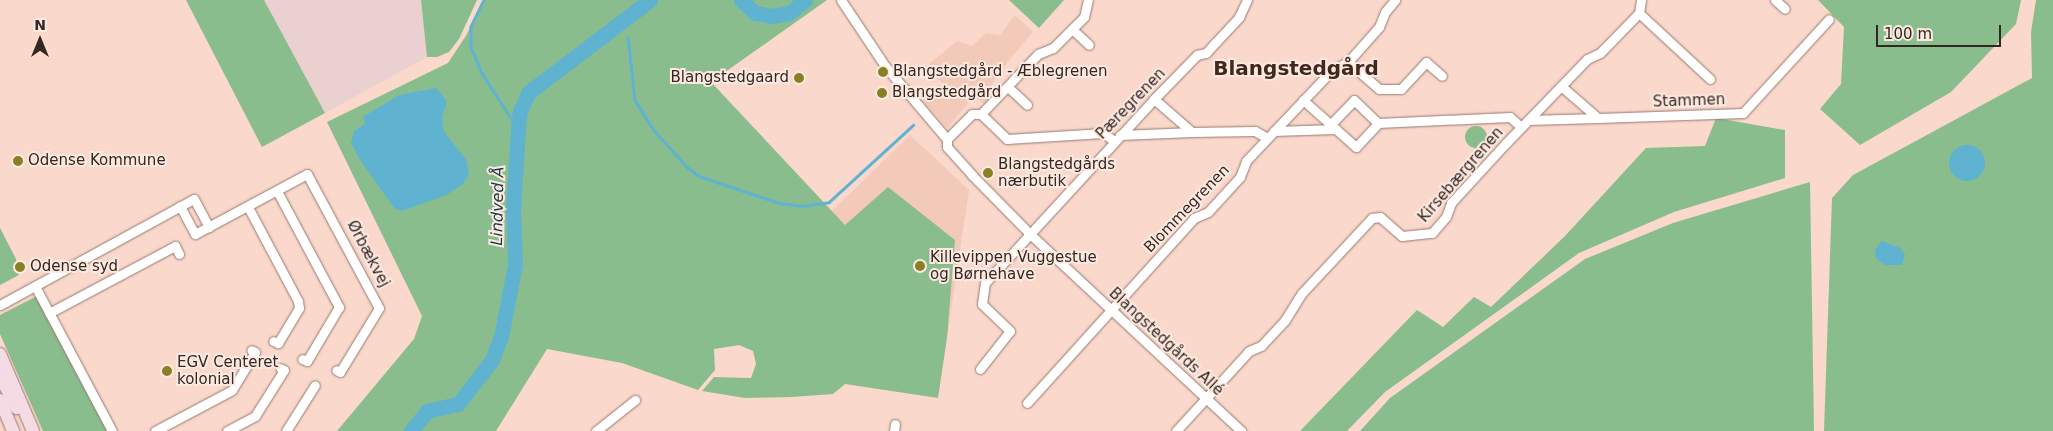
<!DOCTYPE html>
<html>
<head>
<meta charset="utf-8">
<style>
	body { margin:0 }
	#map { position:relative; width:2053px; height:431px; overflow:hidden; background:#fad8cb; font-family:"DejaVu Sans",sans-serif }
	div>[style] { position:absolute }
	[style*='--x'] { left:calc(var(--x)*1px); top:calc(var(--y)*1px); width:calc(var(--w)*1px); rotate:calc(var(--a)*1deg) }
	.industrial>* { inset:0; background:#ead0ce }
	.built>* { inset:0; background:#f3caba }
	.green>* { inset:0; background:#89bd8d }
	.round { border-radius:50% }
	.water>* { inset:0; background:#5fb3d0 }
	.stream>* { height:2.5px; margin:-1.25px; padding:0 1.25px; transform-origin:1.25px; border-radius:1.25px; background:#5fb3d0 }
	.river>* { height:15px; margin:-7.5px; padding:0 7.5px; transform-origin:7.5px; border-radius:7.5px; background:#5fb3d0 }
	.roads { filter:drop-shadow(0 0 1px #98796e) drop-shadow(0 0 1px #98796e) }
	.minor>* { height:9px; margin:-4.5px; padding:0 4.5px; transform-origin:4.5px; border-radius:4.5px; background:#fff }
	.secondary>* { height:12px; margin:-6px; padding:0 6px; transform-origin:6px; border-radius:6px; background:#f4dbe6 }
	.dots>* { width:14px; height:14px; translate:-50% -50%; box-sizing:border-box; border:2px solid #fee9e1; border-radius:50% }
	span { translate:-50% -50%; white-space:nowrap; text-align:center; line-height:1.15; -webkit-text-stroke:4px #fee9e1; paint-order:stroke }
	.poi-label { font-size:15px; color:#332722 }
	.left { translate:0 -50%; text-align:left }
	.right { translate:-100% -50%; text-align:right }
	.street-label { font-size:15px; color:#332722 }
	.water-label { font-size:16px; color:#133a46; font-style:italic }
	.district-label { font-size:20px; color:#41281e; font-weight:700 }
	.north { position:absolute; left:15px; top:15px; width:50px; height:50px; -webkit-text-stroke:4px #fee9e1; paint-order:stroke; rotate:0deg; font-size:14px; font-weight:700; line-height:20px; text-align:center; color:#332722 }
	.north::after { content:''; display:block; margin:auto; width:18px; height:22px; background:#332722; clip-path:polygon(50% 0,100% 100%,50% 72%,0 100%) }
	.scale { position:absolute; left:1876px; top:25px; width:125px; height:22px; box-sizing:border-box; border:2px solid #332722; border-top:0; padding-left:6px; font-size:15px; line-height:18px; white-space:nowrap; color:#332722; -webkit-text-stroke:4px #fee9e1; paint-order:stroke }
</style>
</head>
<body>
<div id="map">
	<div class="industrial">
		<i style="clip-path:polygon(264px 0,421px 0,427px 57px,325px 113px)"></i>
	</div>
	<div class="built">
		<i style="clip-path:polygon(1015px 15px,1033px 32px,1000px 71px,987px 93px,992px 98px,985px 105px,974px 96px,947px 128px,923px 101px,943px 84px,929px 69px,929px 64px,957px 41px,972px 46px,986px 33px,1000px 35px)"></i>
		<i style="clip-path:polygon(910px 135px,969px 190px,947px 338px,832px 211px)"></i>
	</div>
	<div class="green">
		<i style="clip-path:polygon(186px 0,264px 0,325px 113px,262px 147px)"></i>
		<i style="clip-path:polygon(421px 0,477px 0,459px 39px,449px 52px,437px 57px,427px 57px)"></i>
		<i style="clip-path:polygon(484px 0,827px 0,711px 82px,845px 225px,888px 187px,955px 240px,947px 338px,938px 398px,845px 384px,833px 394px,791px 397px,745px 398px,702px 391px,714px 377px,751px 378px,756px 364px,753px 351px,739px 345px,714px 349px,715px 370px,698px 390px,622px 363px,547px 349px,496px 431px,337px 431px,414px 339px,422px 316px,327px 122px,448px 63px,467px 34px)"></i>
		<i style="clip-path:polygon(1009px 0,1064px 0,1039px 28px)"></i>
		<i style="clip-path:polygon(1818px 0,2021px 0,2016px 24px,1951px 92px,1860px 145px,1820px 109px,1841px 84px,1844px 27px)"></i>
		<i style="clip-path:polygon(2036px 0,2053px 0,2053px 431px,1824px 431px,1832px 198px,1853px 175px,2032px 78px,2031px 32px)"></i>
		<i style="clip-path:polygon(1716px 118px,1785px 130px,1785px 178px,1674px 212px,1579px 253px,1385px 392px,1347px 431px,1300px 431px,1417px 310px,1443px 327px,1474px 297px,1491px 307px,1565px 236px,1646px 148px,1705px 146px)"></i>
		<i class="round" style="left:1465px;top:126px;width:22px;height:22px"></i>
		<i style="clip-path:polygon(1810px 182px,1814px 431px,1360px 431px,1390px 398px,1585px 259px,1673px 223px)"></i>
		<i style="clip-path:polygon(0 228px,16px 259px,19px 275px,0 285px)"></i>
		<i style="clip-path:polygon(37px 296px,108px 431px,43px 431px,0 334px,0 315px)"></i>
	</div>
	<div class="water">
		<i style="clip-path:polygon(436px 88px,447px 101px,442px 117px,444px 132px,466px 159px,469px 174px,463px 184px,446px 195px,402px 211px,394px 208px,360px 160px,351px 143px,354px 131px,365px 124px,363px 117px,399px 95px)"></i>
		<i class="round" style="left:1949px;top:145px;width:36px;height:36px"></i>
		<i style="clip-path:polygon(1882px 241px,1900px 248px,1905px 255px,1902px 265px,1885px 265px,1876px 259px,1875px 249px)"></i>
	</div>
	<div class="stream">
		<i style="--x:484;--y:0;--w:30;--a:116"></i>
		<i style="--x:471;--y:27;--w:20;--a:90"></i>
		<i style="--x:471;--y:47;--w:28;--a:67"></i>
		<i style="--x:482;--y:73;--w:67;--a:57.3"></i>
		<i style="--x:628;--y:37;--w:63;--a:83.7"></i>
		<i style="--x:635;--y:100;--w:36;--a:58"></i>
		<i style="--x:654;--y:130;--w:50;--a:48.3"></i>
		<i style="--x:687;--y:167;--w:15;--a:37"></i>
		<i style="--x:699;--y:176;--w:84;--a:18.6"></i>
		<i style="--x:779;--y:203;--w:23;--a:7"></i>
		<i style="--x:802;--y:206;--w:27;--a:-8"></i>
		<i style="--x:829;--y:202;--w:114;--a:-42.5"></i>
	</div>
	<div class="river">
		<i style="--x:741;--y:0;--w:19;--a:43"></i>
		<i style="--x:755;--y:13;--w:17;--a:10"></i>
		<i style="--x:772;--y:16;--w:17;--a:-10"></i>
		<i style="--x:789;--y:13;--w:21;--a:-39"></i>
		<i style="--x:411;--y:431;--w:26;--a:-51"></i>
		<i style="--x:427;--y:411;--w:32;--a:-13"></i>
		<i style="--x:458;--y:404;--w:56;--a:-52.3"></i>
		<i style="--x:492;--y:360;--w:25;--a:-69"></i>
		<i style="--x:501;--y:337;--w:74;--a:-79.1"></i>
		<i style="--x:515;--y:264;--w:54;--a:-92.1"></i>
		<i style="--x:513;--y:210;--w:81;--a:-86.5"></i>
		<i style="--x:518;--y:129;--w:18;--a:-84"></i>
		<i style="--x:520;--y:111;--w:21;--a:-65"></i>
		<i style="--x:529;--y:92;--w:152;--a:-37.2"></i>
	</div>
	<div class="roads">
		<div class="minor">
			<i style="--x:841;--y:0;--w:79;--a:56.3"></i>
			<i style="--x:885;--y:66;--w:96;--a:49.7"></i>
			<i style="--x:947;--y:139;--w:8;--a:90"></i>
			<i style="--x:947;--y:147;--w:38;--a:48"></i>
			<i style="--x:972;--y:175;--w:83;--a:45.5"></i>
			<i style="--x:1030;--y:234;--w:289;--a:43"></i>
			<i style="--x:1775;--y:0;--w:13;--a:42"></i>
			<i style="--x:1639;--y:13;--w:97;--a:42.9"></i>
			<i style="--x:1072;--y:29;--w:23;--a:43"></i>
			<i style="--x:1348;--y:62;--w:41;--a:41.1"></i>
			<i style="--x:1379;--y:89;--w:22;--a:0"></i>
			<i style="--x:1401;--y:89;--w:37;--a:-47"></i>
			<i style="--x:1426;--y:62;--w:21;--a:41"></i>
			<i style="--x:1561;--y:86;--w:49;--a:40.9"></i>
			<i style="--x:1598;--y:118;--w:145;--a:-2"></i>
			<i style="--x:1743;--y:113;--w:127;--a:-47.5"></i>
			<i style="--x:1008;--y:87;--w:26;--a:43"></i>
			<i style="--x:1154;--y:99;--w:50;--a:41"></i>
			<i style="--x:1192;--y:132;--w:63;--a:-0.9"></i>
			<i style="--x:1255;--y:131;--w:14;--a:30"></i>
			<i style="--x:1303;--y:100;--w:71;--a:41.6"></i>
			<i style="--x:1356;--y:147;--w:33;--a:-47"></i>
			<i style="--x:1378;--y:123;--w:132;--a:-2.6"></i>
			<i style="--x:1510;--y:117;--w:15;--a:42"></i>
			<i style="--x:981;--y:114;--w:83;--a:-46.5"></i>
			<i style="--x:1038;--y:54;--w:16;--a:-22"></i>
			<i style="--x:1053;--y:48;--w:44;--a:-45"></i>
			<i style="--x:1084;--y:17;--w:17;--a:-77"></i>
			<i style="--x:1528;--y:120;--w:70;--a:-1.6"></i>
			<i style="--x:1331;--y:124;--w:33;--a:-46"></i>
			<i style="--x:1354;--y:100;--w:33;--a:44"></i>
			<i style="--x:1274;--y:131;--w:62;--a:-1.8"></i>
			<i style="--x:1120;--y:135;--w:72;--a:-2.4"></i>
			<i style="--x:947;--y:139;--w:35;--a:-45"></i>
			<i style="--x:972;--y:114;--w:9;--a:0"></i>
			<i style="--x:981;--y:114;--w:36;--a:44"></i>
			<i style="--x:1007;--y:139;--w:96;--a:-3.6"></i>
			<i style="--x:1103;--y:133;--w:14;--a:36"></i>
			<i style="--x:277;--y:191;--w:132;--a:61.9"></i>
			<i style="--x:339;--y:307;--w:63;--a:120.7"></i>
			<i style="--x:307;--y:361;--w:5;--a:-158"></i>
			<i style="--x:180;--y:206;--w:32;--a:62"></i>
			<i style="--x:195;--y:234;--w:127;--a:-28.2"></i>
			<i style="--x:307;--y:174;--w:152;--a:61.8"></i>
			<i style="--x:379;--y:308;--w:75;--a:121.4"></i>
			<i style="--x:340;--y:372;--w:4;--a:-153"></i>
			<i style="--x:248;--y:207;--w:106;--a:62"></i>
			<i style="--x:298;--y:301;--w:7;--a:82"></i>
			<i style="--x:299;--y:308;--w:41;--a:121"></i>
			<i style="--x:278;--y:343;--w:5;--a:-158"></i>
			<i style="--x:35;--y:286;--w:164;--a:62"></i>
			<i style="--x:0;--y:305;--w:221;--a:-28.7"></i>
			<i style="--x:194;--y:199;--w:32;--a:62"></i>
			<i style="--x:49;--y:313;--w:143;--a:-28"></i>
			<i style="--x:175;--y:246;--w:9;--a:63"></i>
			<i style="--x:980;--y:369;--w:48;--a:-51.7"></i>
			<i style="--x:1010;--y:331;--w:39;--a:-136"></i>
			<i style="--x:982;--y:304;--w:21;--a:-82"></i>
			<i style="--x:985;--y:283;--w:250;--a:-47.4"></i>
			<i style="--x:1154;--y:99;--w:62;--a:-45.7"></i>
			<i style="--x:1197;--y:55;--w:9;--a:-13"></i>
			<i style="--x:1206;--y:53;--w:15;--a:-48"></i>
			<i style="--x:1216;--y:42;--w:34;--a:-47"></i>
			<i style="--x:1239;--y:17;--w:19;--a:-65"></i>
			<i style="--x:1027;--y:403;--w:249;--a:-47.9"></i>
			<i style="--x:1194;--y:218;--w:15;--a:-23"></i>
			<i style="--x:1208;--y:212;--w:47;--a:-47.6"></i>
			<i style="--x:1240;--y:177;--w:17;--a:-69"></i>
			<i style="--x:1246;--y:161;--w:124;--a:-46.6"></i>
			<i style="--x:1331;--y:71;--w:19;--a:-28"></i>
			<i style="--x:1348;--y:62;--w:47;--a:-48.5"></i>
			<i style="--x:1379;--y:27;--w:16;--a:-68"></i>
			<i style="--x:1385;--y:12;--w:16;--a:-50"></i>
			<i style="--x:155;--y:431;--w:87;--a:-28"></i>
			<i style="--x:232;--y:390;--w:44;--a:-58.8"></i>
			<i style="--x:255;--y:352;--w:4;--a:-153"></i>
			<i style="--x:227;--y:431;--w:32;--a:-28"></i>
			<i style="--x:255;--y:416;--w:54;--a:-57.8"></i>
			<i style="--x:284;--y:370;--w:4;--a:-153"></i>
			<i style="--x:286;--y:431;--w:54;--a:-57.8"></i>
			<i style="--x:596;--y:431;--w:50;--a:-38.5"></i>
			<i style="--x:894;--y:431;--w:7;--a:-82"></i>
			<i style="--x:1176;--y:431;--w:108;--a:-47.6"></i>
			<i style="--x:1249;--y:351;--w:13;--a:-23"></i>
			<i style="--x:1261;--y:346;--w:35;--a:-47"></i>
			<i style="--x:1285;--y:320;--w:32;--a:-58"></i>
			<i style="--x:1302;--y:293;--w:103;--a:-47"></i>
			<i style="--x:1372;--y:218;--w:8;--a:-7"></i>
			<i style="--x:1380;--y:217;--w:29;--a:41"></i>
			<i style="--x:1402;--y:236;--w:30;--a:-6"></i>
			<i style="--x:1432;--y:233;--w:21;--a:-49"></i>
			<i style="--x:1446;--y:217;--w:15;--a:-70"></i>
			<i style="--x:1451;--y:203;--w:81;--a:-47.5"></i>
			<i style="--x:1506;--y:143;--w:117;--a:-46"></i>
			<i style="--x:1587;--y:59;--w:14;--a:-25"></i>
			<i style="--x:1600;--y:53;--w:56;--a:-45.7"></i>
			<i style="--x:1639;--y:13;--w:13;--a:-81"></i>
		</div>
		<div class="secondary">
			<i style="--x:0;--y:354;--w:84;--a:66.8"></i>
			<i style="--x:0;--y:376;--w:36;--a:63"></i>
			<i style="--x:0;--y:400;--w:34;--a:67"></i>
		</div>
	</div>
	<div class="dots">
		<i style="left:883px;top:72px;background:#897f25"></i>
		<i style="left:799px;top:78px;background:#897f25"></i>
		<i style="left:882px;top:93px;background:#897f25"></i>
		<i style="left:18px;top:161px;background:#897f25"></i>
		<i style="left:988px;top:173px;background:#897f25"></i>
		<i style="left:920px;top:266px;background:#897f25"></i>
		<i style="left:20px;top:267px;background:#897f25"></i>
		<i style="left:167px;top:371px;background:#897f25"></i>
	</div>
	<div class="poi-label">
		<span class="left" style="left:893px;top:72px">Blangstedgård - Æblegrenen</span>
		<span class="right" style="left:789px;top:78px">Blangstedgaard</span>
		<span class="left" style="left:892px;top:93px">Blangstedgård</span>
		<span class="left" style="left:28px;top:161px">Odense Kommune</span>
		<span class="left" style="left:998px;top:173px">Blangstedgårds<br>nærbutik</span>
		<span class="left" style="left:930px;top:266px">Killevippen Vuggestue<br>og Børnehave</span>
		<span class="left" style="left:30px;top:267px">Odense syd</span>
		<span class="left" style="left:177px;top:371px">EGV Centeret<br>kolonial</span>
	</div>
	<div class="street-label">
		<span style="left:1689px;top:101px;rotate:-2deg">Stammen</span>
		<span style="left:1131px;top:104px;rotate:-46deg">Pæregrenen</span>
		<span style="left:1461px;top:175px;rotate:-49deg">Kirsebærgrenen</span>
		<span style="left:1187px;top:209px;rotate:-46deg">Blommegrenen</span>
		<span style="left:368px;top:254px;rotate:62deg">Ørbækvej</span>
		<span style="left:1166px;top:342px;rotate:43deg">Blangstedgårds Allé</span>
	</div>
	<div class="water-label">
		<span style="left:498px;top:206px;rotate:-89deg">Lindved Å</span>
	</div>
	<div class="district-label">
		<span style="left:1296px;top:68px">Blangstedgård</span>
	</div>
	<div class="north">N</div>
	<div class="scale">100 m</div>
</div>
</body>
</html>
